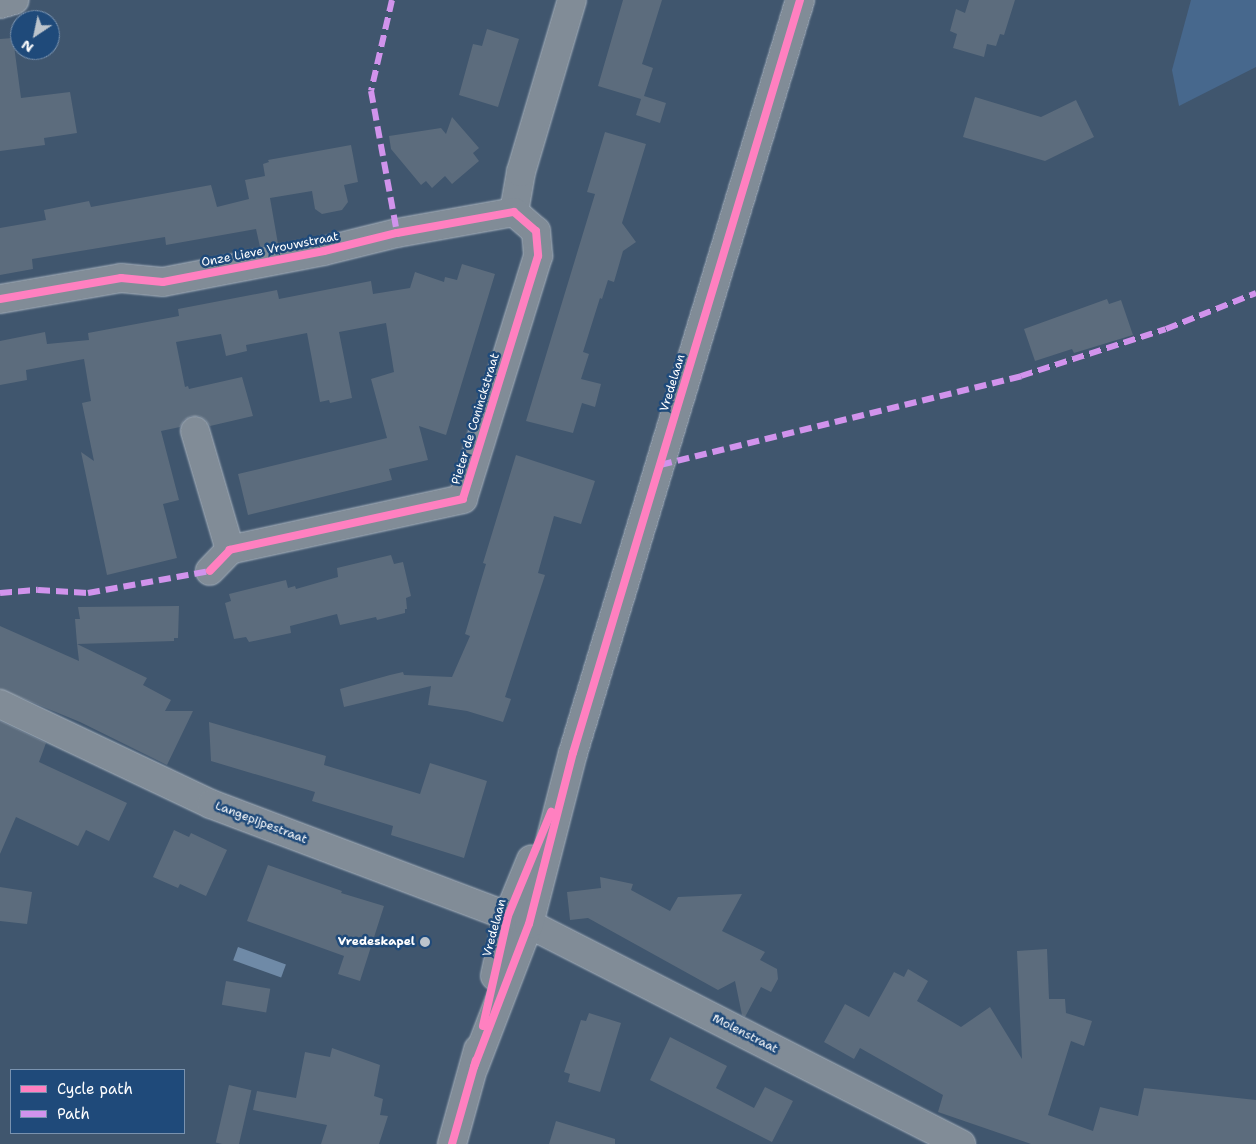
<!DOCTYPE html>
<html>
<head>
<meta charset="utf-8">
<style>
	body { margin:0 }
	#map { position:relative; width:1256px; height:1144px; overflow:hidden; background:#40566e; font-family:"Shantell Sans",sans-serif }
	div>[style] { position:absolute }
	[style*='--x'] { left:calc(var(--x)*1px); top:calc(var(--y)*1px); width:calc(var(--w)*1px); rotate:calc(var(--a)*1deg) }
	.green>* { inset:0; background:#47688d }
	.water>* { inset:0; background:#6f8aa7; transform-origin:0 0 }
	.building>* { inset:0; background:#5c6c7d; transform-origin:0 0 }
	.roads { filter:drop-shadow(0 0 1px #a9b3be) drop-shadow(0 0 1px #a9b3be) }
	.minor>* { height:28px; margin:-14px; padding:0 14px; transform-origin:14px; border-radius:14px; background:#818c97 }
	.major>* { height:28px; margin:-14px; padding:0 14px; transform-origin:14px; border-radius:14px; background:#818c97 }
	.quiet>* { height:6px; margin-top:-3px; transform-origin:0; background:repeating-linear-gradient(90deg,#d193ec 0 12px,transparent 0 18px) }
	.cycleway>* { height:8px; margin:-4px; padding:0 4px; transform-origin:4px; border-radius:4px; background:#ff80c0 }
	.dots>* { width:14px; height:14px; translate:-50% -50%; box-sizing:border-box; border:2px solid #1f4a7a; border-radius:50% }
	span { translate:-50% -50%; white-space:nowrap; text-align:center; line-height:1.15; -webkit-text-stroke:5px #1f4a7a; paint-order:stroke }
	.street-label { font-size:12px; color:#fff }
	.poi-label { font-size:12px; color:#fff; font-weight:700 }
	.right { translate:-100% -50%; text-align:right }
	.legend { position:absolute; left:10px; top:1069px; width:175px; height:65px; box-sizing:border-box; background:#1f4a7a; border:1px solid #7992af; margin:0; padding:6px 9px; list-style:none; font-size:15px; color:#fff }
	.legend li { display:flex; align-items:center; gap:10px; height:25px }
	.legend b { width:25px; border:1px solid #7992af }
	.north { position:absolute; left:10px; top:10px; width:50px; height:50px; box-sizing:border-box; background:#1f4a7a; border:1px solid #7992af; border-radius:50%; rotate:214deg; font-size:14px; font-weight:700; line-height:20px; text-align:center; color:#fff }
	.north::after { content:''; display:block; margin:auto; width:18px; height:22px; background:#bcc4cc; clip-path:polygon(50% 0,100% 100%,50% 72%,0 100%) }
</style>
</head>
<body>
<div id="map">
	<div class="green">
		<i style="clip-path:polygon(1191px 0,1256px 0,1256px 67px,1179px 106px,1172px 70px)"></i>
	</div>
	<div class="water">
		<i style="left:238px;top:947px;width:51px;height:14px;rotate:20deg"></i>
	</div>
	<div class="building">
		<i style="clip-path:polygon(623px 0,662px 0,642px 64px,653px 68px,644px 96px,666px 103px,660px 123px,636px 115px,641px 99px,598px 86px)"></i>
		<i style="clip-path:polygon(969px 0,1015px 0,1004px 35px,1000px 34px,996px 46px,987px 44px,984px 57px,953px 48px,957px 34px,950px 31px,956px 9px,965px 13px)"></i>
		<i style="clip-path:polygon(487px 29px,519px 39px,498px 107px,459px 95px,473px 44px,482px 46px)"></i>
		<i style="clip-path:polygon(13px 38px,21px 98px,70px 92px,77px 133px,44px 138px,45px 145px,0 151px,0 39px)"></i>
		<i style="clip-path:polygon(975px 97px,1041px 117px,1076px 100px,1094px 137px,1045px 161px,963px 137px)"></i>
		<i style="clip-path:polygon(452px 117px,479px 148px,473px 153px,479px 161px,452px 184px,445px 176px,432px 188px,426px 181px,421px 185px,391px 149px,389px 136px,441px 128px,446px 134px)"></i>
		<i style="clip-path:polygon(605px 132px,646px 144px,622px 223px,636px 242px,623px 251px,614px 282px,608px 280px,602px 299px,600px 298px,583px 352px,589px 354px,581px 379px,601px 384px,595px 407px,582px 403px,573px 433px,526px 421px,595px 194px,587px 192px)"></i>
		<i style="clip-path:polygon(351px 145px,358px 182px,344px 185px,348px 202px,342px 210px,322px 214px,315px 209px,312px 191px,270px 198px,278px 244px,260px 247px,256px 229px,166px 245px,165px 237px,32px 259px,33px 269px,0 275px,0 228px,46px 220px,44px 210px,89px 201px,91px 207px,211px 185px,217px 207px,249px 199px,245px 180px,265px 176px,263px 164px,269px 162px,268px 160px)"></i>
		<i style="clip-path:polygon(462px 264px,495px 274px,446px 435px,419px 426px,428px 460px,389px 469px,392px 480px,248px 515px,238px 474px,387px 438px,371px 379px,394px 372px,386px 323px,339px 332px,352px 398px,330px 403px,329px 400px,320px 402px,307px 333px,246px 345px,247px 351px,226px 356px,221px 334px,176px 342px,185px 387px,188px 386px,189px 389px,242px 377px,253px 416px,210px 426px,205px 419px,199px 416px,191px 416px,184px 420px,180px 427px,161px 431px,179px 500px,163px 504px,177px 558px,107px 575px,81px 452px,94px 461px,82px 403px,91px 401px,84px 359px,26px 370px,27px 380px,0 385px,0 341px,45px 332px,47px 344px,89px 340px,88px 333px,179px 316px,178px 309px,277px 290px,279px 299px,371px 281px,373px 294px,410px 288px,415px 272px,444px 282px,445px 277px,457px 280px)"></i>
		<i style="clip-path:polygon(1107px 299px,1109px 304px,1121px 300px,1133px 335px,1074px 353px,1072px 349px,1035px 361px,1024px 329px)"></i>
		<i style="clip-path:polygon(516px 455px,595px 481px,581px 524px,554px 516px,538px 573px,545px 575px,505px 697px,511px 699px,503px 722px,467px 711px,428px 705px,431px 686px,344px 707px,340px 689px,390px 675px,403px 672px,404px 675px,452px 677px,470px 636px,465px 634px,486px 564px,483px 563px)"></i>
		<i style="clip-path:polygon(391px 555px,394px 564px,403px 562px,411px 596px,406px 598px,407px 609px,405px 609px,405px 613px,377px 620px,376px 617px,340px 625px,337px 614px,290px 626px,291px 633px,249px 642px,246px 637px,234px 639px,225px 603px,231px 601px,229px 594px,286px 580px,288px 588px,295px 586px,296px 589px,338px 577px,337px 568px)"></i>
		<i style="clip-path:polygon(179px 606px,178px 638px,174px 638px,174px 641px,77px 644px,75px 619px,80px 619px,78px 607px)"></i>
		<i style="clip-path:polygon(0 626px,79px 661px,77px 644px,147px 678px,143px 685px,171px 700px,165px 711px,193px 711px,167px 765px,80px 722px,0 689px)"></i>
		<i style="clip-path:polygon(0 721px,46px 743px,39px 762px,127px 803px,109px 841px,86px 830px,78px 846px,16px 817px,0 854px)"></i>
		<i style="clip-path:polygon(209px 722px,326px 756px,324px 765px,420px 794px,430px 763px,487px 781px,464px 858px,391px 835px,393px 826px,312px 801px,315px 792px,211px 761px)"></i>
		<i style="clip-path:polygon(174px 830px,189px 837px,191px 833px,227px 850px,206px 896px,180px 884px,178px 888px,153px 877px)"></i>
		<i style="clip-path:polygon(268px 865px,342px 891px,341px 893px,384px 906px,360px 981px,338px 974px,344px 956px,247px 921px)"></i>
		<i style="clip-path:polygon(600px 877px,633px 884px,631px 890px,670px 911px,678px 897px,742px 894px,722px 931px,765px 952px,760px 960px,777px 969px,778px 979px,771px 992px,761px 987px,745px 1017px,742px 1015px,735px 981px,718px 990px,588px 918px,570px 920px,567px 892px,601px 888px)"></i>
		<i style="clip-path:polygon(0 887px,32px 892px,27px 924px,0 921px)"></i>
		<i style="clip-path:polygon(1047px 949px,1049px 999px,1065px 999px,1066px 1013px,1092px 1021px,1084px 1046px,1071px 1041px,1048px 1115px,1093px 1131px,1100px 1107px,1138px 1116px,1144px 1088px,1256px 1100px,1256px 1144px,1031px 1144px,938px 1112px,943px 1095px,860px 1048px,854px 1059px,824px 1042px,845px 1004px,869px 1017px,894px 972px,904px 977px,908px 969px,928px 981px,917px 1001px,961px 1027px,990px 1007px,1022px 1059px,1017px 951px)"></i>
		<i style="left:226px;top:981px;width:45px;height:24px;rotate:10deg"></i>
		<i style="clip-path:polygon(589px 1013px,621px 1023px,600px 1092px,568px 1082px,570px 1074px,564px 1072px,581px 1020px,586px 1021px)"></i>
		<i style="clip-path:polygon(670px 1037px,727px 1066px,716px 1088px,754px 1108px,765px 1087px,793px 1101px,772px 1142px,650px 1080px)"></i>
		<i style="clip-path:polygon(332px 1048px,380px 1065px,374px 1096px,383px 1099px,380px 1115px,388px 1116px,379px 1144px,321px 1144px,327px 1125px,253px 1110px,257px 1091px,296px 1098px,305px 1052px,330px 1057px)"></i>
		<i style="left:229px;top:1085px;width:23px;height:59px;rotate:13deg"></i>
		<i style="clip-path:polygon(556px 1121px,615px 1139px,615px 1144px,549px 1144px)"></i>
	</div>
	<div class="roads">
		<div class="minor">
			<i style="--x:0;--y:4;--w:15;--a:-16"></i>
			<i style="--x:514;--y:212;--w:41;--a:-80.1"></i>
			<i style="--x:521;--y:172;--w:179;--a:-73.5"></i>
			<i style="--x:0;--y:299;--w:123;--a:-9.8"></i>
			<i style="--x:121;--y:278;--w:42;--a:5.4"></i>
			<i style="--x:163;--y:282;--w:164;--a:-10.9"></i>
			<i style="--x:324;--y:251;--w:75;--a:-13.9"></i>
			<i style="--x:397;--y:233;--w:119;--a:-10.2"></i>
			<i style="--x:514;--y:212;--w:29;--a:41"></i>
			<i style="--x:536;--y:231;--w:25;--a:85"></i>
			<i style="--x:538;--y:256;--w:254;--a:107.2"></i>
			<i style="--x:463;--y:499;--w:239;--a:167.7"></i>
			<i style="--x:230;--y:550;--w:29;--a:134"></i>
			<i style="--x:195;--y:431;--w:124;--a:73.6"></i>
			<i style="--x:0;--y:704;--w:233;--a:25.4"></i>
			<i style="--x:211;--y:804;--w:317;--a:20.7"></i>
			<i style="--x:529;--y:924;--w:485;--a:27"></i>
		</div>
		<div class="major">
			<i style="--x:495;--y:976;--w:61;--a:-77.8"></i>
			<i style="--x:508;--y:916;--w:61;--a:-67.7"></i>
			<i style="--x:474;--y:1067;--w:153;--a:-69"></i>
			<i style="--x:529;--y:924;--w:177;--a:-75.6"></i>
			<i style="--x:573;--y:753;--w:786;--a:-73.22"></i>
			<i style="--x:452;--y:1144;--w:98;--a:-74.5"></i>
		</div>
	</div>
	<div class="quiet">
		<i style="--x:392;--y:0;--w:93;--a:103"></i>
		<i style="--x:371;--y:91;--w:144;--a:79.6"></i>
		<i style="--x:660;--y:465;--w:372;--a:-13.8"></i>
		<i style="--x:1021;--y:376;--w:152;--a:-18"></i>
		<i style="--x:1166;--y:329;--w:97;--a:-21.8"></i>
		<i style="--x:0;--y:593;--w:38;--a:-5"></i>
		<i style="--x:38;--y:590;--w:50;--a:3.4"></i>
		<i style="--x:88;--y:593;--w:124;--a:-10.2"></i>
	</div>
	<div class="cycleway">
		<i style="--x:0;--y:299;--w:123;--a:-9.8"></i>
		<i style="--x:121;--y:278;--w:42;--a:5.4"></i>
		<i style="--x:163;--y:282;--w:164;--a:-10.9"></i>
		<i style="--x:324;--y:251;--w:75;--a:-13.9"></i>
		<i style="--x:397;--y:233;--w:119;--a:-10.2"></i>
		<i style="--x:514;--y:212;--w:29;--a:41"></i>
		<i style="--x:536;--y:231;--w:25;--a:85"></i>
		<i style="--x:538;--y:256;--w:254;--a:107.2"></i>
		<i style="--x:463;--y:499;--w:239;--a:167.7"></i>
		<i style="--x:230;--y:550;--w:29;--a:134"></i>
		<i style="--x:483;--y:1026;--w:113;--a:-77.2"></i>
		<i style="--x:508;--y:916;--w:113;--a:-67.5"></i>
		<i style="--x:474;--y:1067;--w:153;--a:-69"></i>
		<i style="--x:529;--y:924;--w:177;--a:-75.6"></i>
		<i style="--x:573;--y:753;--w:786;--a:-73.22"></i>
		<i style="--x:452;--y:1144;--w:87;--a:-74.1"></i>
	</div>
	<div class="dots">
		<i style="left:425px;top:942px;background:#bcc4cc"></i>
	</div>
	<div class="street-label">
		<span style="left:270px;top:250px;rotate:-11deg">Onze Lieve Vrouwstraat</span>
		<span style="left:673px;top:383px;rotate:-73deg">Vredelaan</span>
		<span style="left:476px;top:419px;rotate:-73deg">Pieter de Coninckstraat</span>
		<span style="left:261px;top:823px;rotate:21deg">Langepijpestraat</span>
		<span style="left:495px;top:928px;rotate:-75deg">Vredelaan</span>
		<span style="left:745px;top:1034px;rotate:27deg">Molenstraat</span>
	</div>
	<div class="poi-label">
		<span class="right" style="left:415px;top:942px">Vredeskapel</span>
	</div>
	<ul class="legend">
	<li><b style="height:6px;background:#ff80c0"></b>Cycle path</li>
	<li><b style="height:6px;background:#d193ec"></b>Path</li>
	</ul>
	<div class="north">N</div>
</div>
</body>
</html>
